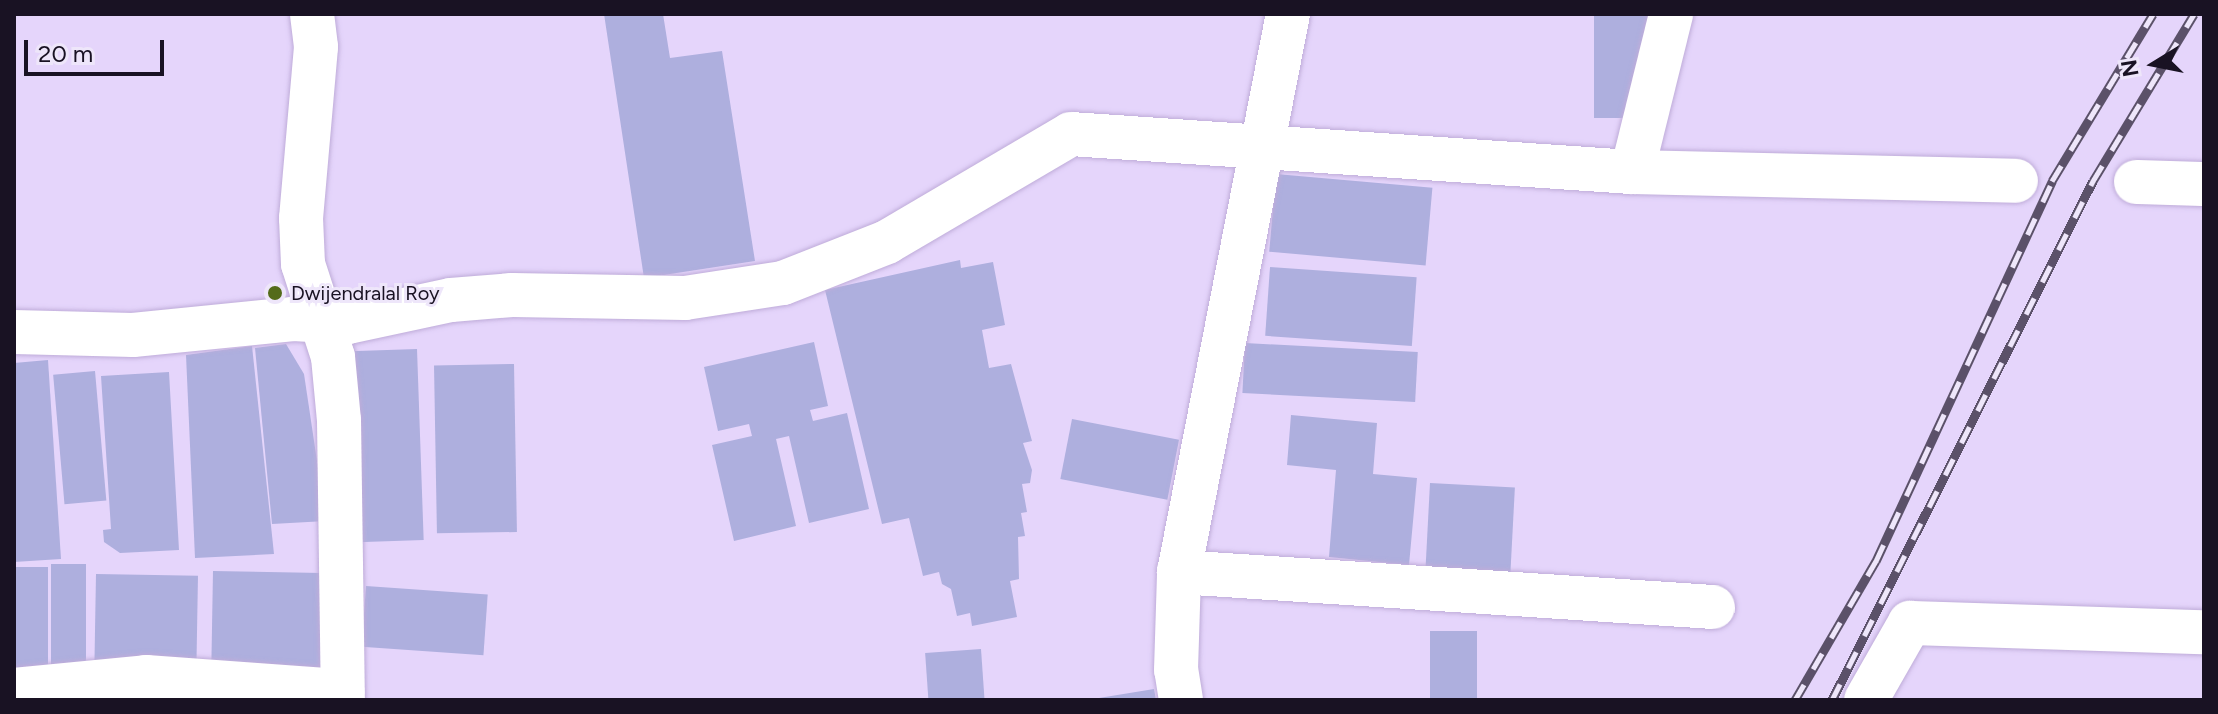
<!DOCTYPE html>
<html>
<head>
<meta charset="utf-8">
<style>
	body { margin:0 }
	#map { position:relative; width:2218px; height:714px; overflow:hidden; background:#e5d5fb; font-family:Figtree,sans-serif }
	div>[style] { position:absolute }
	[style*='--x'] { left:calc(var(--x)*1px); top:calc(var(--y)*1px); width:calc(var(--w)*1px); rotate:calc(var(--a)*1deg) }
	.building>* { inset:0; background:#aeafde; transform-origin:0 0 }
	.roads { filter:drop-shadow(0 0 2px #bfacd9) drop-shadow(0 0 2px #bfacd9) }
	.street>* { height:44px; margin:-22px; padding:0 22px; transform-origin:22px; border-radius:22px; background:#fff }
	.rail>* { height:9px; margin-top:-4.5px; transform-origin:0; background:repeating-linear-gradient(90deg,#eee6fa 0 18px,#5b5169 0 36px); box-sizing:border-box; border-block:2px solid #5b5169 }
	.dots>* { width:22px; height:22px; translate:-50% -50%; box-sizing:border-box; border:4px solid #eee6fa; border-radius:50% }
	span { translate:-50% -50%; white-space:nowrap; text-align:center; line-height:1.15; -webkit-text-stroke:6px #eee6fa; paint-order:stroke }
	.poi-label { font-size:20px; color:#191223 }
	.left { translate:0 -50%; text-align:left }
	.frame { position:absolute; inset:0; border:16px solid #191223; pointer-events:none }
	.north { position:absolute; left:2114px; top:24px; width:80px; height:80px; -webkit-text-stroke:6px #eee6fa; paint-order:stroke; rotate:260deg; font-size:22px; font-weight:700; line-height:32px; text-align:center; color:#191223 }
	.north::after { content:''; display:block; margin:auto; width:28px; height:36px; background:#191223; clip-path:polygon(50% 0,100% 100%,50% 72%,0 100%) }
	.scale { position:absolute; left:24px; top:40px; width:140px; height:36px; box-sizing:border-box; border:4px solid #191223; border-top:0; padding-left:10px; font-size:24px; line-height:28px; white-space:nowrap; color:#191223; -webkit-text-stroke:6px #eee6fa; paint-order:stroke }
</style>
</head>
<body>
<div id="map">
	<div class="building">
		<i style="clip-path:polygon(604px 14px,663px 14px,670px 58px,722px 51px,755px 261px,644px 278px)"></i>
		<i style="left:1594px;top:14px;width:63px;height:104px"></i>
		<i style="left:1276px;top:174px;width:157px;height:78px;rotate:5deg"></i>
		<i style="clip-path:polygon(960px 260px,961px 268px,993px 262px,1005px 325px,982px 330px,989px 368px,1011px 364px,1032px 441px,1023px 443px,1032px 470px,1030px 483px,1022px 484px,1027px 512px,1021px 513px,1025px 536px,1018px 537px,1019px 579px,1010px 581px,1017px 617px,972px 626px,970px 613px,957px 616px,951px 589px,942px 584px,939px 572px,923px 576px,909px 518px,882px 524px,825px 290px)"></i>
		<i style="left:1270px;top:267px;width:147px;height:69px;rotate:4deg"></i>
		<i style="clip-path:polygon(814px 342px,828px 406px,810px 410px,813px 421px,847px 413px,869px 509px,809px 523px,789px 436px,776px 439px,796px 526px,734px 541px,712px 445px,752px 436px,749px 424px,718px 431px,704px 367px)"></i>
		<i style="left:1245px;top:343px;width:173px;height:50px;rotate:3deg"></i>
		<i style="clip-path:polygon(286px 344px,304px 374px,326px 521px,272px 524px,255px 348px)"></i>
		<i style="clip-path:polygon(252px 346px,274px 554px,195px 558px,186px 355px)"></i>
		<i style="left:417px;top:349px;width:191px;height:67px;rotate:88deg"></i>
		<i style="clip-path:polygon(48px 360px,61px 559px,14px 562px,14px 363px)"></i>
		<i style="left:514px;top:364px;width:168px;height:80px;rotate:89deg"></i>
		<i style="left:95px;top:371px;width:130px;height:42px;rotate:85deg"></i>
		<i style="clip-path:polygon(169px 372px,179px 550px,120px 553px,104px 542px,103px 530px,111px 529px,101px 376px)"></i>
		<i style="clip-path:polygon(1291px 415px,1377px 423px,1373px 474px,1417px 478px,1409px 565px,1329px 557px,1336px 470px,1287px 465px)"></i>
		<i style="left:1072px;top:419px;width:109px;height:61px;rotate:11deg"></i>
		<i style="left:1430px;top:483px;width:85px;height:85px;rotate:3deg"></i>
		<i style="left:51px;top:564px;width:35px;height:100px"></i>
		<i style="left:14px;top:567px;width:34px;height:108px"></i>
		<i style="left:213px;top:571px;width:109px;height:95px;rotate:1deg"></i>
		<i style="left:96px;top:574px;width:102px;height:91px;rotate:1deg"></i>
		<i style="left:366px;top:586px;width:122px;height:61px;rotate:4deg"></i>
		<i style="left:1430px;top:631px;width:47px;height:69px"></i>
		<i style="left:981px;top:649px;width:51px;height:56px;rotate:86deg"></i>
		<i style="clip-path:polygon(1154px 689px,1156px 700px,1099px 700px,1099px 698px)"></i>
	</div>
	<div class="roads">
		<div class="street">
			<i style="--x:312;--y:14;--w:33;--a:83"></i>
			<i style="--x:316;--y:47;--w:172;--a:95"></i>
			<i style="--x:301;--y:218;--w:46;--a:87.5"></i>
			<i style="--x:303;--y:264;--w:98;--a:72.1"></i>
			<i style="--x:333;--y:357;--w:63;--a:84.6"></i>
			<i style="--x:339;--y:420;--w:280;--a:89.2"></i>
			<i style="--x:1632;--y:172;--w:163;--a:-76.1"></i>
			<i style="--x:2136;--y:182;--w:68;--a:1.7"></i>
			<i style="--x:14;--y:332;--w:119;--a:1.4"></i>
			<i style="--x:133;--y:335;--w:161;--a:-5.7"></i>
			<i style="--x:293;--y:319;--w:55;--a:3.1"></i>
			<i style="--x:348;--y:322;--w:105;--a:-12.1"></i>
			<i style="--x:451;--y:300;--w:61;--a:-4.7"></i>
			<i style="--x:512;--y:295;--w:173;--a:1"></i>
			<i style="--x:685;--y:298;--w:99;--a:-8.7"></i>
			<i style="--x:783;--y:283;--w:112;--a:-21.5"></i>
			<i style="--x:887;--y:242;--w:213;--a:-30.4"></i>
			<i style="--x:1071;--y:134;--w:562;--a:3.88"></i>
			<i style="--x:1632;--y:172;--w:384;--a:1.3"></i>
			<i style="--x:1179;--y:572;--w:535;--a:3.75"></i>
			<i style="--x:14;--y:690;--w:133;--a:-5.6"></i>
			<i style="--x:146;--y:677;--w:197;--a:4.1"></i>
			<i style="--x:1181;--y:700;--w:30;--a:-99"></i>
			<i style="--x:1176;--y:670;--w:98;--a:-88.2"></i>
			<i style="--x:1179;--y:572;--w:569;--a:-78.95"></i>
			<i style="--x:1866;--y:700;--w:89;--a:-60.3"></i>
			<i style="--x:1910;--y:623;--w:294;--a:1.8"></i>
		</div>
	</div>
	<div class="rail">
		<i style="--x:1795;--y:700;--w:161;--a:-59.8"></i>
		<i style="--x:1876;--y:561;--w:419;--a:-65.1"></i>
		<i style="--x:2052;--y:181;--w:195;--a:-58.8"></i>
		<i style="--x:1832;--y:700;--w:581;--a:-63.3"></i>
		<i style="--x:2093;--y:181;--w:195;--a:-58.8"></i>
	</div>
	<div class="dots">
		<i style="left:275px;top:293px;background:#546b1a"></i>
	</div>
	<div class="poi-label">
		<span class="left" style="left:291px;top:293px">Dwijendralal Roy</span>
	</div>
	<div class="frame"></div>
	<div class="north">N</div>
	<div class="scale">20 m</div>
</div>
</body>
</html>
